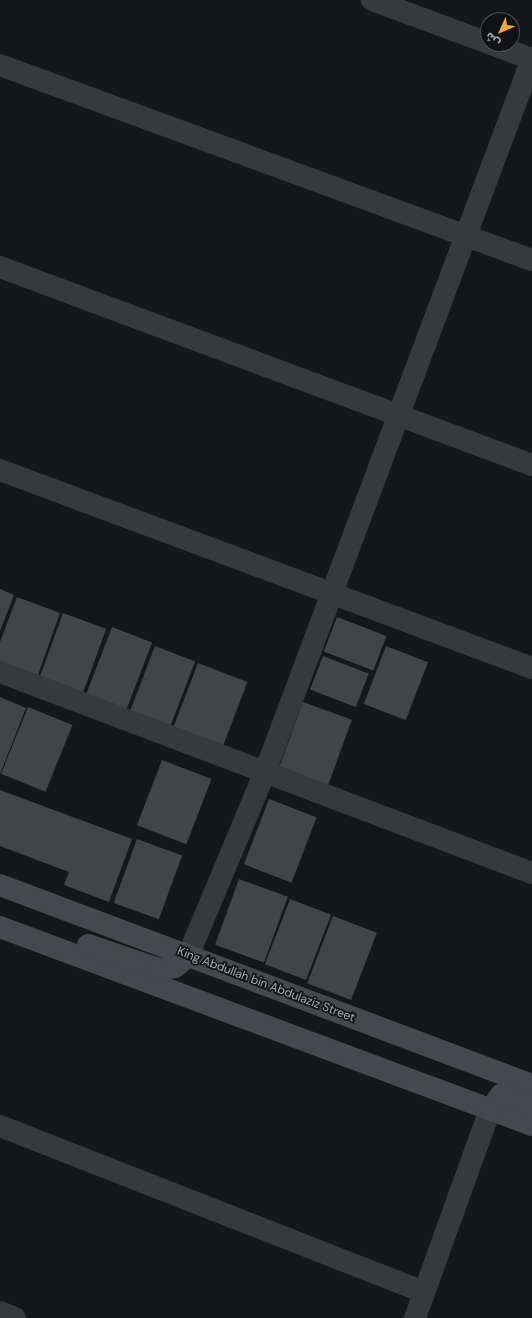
<!DOCTYPE html>
<html>
<head>
<meta charset="utf-8">
<style>
	body { margin:0 }
	#map { position:relative; width:532px; height:1318px; overflow:hidden; background:#161718; font-family:"DM Sans","Noto Sans Arabic",sans-serif }
	div>[style] { position:absolute }
	[style*='--x'] { left:calc(var(--x)*1px); top:calc(var(--y)*1px); width:calc(var(--w)*1px); rotate:calc(var(--a)*1deg) }
	.building>* { inset:0; background:#434448; transform-origin:0 0 }
	.minor>* { height:22px; margin:-11px; padding:0 11px; transform-origin:11px; border-radius:11px; background:#38393d }
	.secondary>* { height:22px; margin:-11px; padding:0 11px; transform-origin:11px; border-radius:11px; background:#46484d }
	span { translate:-50% -50%; white-space:nowrap; text-align:center; line-height:1.15; -webkit-text-stroke:3.5px #111213; paint-order:stroke }
	.street-label { font-size:12px; color:#a9aeb8 }
	.north { position:absolute; left:480px; top:12px; width:40px; height:40px; box-sizing:border-box; background:#111213; border:1px solid #4e5055; border-radius:50%; rotate:225deg; font-size:11px; font-weight:700; line-height:16px; text-align:center; color:#a9aeb8 }
	.north::after { content:''; display:block; margin:auto; width:14px; height:18px; background:#efa838; clip-path:polygon(50% 0,100% 100%,50% 72%,0 100%) }
</style>
</head>
<body>
<div id="map">
	<div class="building">
		<i style="clip-path:polygon(0 589px,14px 595px,0 631px)"></i>
		<i style="clip-path:polygon(17px 597px,60px 613px,37px 678px,0 664px,0 642px)"></i>
		<i style="left:63px;top:613px;width:46px;height:68px;rotate:20deg"></i>
		<i style="left:337px;top:617px;width:53px;height:37px;rotate:21deg"></i>
		<i style="left:112px;top:627px;width:43px;height:72px;rotate:21deg"></i>
		<i style="left:155px;top:646px;width:43px;height:72px;rotate:21deg"></i>
		<i style="left:386px;top:646px;width:45px;height:62px;rotate:21deg"></i>
		<i style="left:323px;top:656px;width:49px;height:36px;rotate:21deg"></i>
		<i style="left:198px;top:663px;width:53px;height:72px;rotate:21deg"></i>
		<i style="clip-path:polygon(0 697px,26px 708px,0 774px)"></i>
		<i style="left:303px;top:702px;width:52px;height:72px;rotate:20deg"></i>
		<i style="left:28px;top:707px;width:48px;height:72px;rotate:22deg"></i>
		<i style="left:162px;top:760px;width:53px;height:70px;rotate:21deg"></i>
		<i style="clip-path:polygon(0 790px,132px 839px,109px 902px,64px 885px,69px 872px,0 846px)"></i>
		<i style="left:269px;top:799px;width:51px;height:70px;rotate:21deg"></i>
		<i style="left:137px;top:839px;width:48px;height:68px;rotate:20deg"></i>
		<i style="left:239px;top:879px;width:52px;height:70px;rotate:20deg"></i>
		<i style="left:290px;top:899px;width:44px;height:70px;rotate:21deg"></i>
		<i style="left:333px;top:916px;width:47px;height:72px;rotate:21deg"></i>
	</div>
	<div class="minor">
		<i style="--x:372;--y:0;--w:124;--a:20.3"></i>
		<i style="--x:0;--y:65;--w:567;--a:20.13"></i>
		<i style="--x:0;--y:267;--w:568;--a:20.41"></i>
		<i style="--x:0;--y:470;--w:568;--a:20.41"></i>
		<i style="--x:0;--y:672;--w:569;--a:20.7"></i>
		<i style="--x:188;--y:956;--w:199;--a:-67.3"></i>
		<i style="--x:265;--y:772;--w:761;--a:-69.47"></i>
		<i style="--x:532;--y:59;--w:44;--a:-159.9"></i>
		<i style="--x:0;--y:1126;--w:455;--a:21.4"></i>
		<i style="--x:0;--y:1312;--w:16;--a:22"></i>
		<i style="--x:415;--y:1318;--w:221;--a:-70.2"></i>
	</div>
	<div class="secondary">
		<i style="--x:0;--y:885;--w:568;--a:20.6"></i>
		<i style="--x:0;--y:927;--w:568;--a:20.41"></i>
		<i style="--x:88;--y:945;--w:75;--a:18.7"></i>
		<i style="--x:159;--y:969;--w:16;--a:-7"></i>
		<i style="--x:175;--y:967;--w:17;--a:-40"></i>
		<i style="--x:490;--y:1110;--w:19;--a:-54"></i>
		<i style="--x:501;--y:1095;--w:32;--a:16"></i>
	</div>
	<div class="street-label">
		<span style="left:266px;top:985px;rotate:21deg">King Abdullah bin Abdulaziz Street</span>
	</div>
	<div class="north">ش</div>
</div>
</body>
</html>
